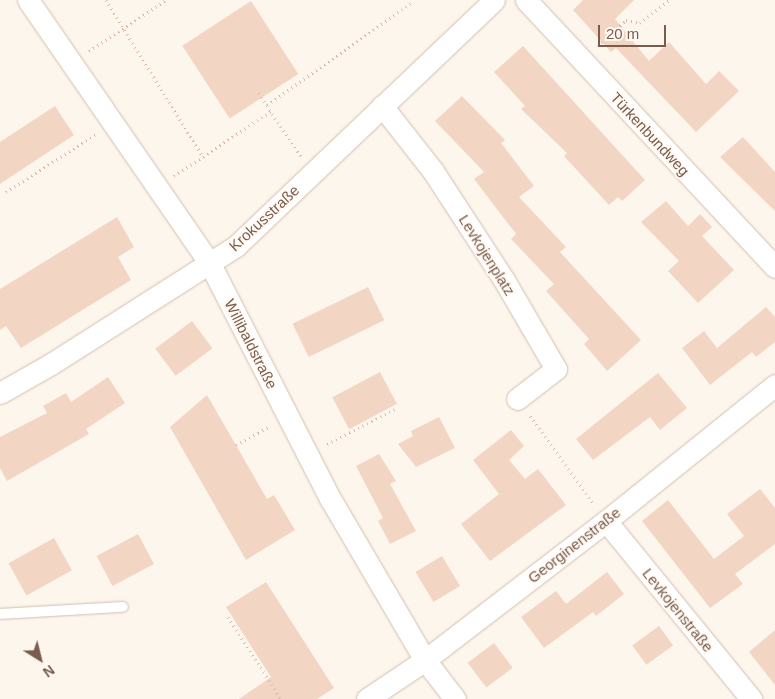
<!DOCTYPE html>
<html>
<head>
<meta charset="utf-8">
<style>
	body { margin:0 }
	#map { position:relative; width:775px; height:699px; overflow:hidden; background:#fdf6ec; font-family:Helvetica,sans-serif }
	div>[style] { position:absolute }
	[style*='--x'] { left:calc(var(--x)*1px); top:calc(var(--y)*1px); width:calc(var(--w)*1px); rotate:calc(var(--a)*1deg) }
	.building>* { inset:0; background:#f3d5c3; transform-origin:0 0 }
	.path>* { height:3px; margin-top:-1.5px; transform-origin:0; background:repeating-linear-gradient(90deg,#d9b8a5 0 1px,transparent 0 5px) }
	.roads { filter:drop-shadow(0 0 1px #d1beb0) drop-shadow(0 0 1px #d1beb0) }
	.lane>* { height:10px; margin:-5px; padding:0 5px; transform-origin:5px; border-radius:5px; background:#fff }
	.street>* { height:21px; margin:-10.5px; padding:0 10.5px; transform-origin:10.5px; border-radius:10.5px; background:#fff }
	span { translate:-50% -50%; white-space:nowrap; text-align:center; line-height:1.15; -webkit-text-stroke:4px #fffaf3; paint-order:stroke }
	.street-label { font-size:15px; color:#7a5c4d }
	.north { position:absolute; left:15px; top:634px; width:50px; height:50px; -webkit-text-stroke:4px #fffaf3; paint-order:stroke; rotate:144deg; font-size:14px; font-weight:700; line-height:20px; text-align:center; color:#7a5c4d }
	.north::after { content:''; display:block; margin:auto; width:18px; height:22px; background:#7a5c4d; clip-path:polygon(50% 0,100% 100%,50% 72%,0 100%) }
	.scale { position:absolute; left:598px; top:25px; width:68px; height:22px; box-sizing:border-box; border:2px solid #7a5c4d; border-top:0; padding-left:6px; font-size:15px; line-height:18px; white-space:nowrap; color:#7a5c4d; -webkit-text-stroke:4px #fffaf3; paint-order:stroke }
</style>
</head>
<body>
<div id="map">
	<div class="building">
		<i style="clip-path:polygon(583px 0,634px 0,615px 19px,649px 61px,669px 42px,706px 84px,719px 71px,739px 91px,696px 132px,616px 48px,611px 52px,573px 10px)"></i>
		<i style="left:251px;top:1px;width:87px;height:82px;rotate:57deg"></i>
		<i style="clip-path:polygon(523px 46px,645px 180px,622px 201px,618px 197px,609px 205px,564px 156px,567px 153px,521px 109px,525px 106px,494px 72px)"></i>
		<i style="clip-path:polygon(462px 96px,505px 140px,501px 143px,534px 186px,519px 197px,566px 247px,560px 252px,641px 340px,607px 371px,584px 344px,589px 339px,546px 291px,554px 284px,511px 239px,516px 234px,474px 179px,484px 172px,435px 121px)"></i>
		<i style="clip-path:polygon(55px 106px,74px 135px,0 184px,0 142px)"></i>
		<i style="clip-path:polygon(743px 137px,775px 172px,775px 211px,720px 157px)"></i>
		<i style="clip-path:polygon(666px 201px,688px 226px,700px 214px,712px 227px,702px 236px,734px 270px,698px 303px,668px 271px,679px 261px,641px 222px)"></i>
		<i style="clip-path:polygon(117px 217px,134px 247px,118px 257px,131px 280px,21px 348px,6px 326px,0 330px,0 289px)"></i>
		<i style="left:368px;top:287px;width:37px;height:84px;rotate:64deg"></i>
		<i style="clip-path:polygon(766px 307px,775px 317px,775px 342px,756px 357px,752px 352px,710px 385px,682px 348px,704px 331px,717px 348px)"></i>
		<i style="left:192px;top:321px;width:34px;height:46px;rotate:53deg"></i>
		<i style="left:380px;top:372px;width:36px;height:54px;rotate:62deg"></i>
		<i style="clip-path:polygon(658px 373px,687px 408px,660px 430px,650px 417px,593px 460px,576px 439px)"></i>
		<i style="clip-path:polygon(108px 377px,125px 403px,86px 429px,89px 434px,7px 481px,0 468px,0 437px,47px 413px,43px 406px,66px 393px,71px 402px)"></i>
		<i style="clip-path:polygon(207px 395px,267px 499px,274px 495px,295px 530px,246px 560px,170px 427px)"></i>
		<i style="clip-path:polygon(439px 417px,455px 448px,416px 467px,398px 444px,413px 436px,411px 431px)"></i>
		<i style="clip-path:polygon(511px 430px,524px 446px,509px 460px,525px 479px,538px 469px,566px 505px,490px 561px,461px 524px,499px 494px,473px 460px)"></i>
		<i style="clip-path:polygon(379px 454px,396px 481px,390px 484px,416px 531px,390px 544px,378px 521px,383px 518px,356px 466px)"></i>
		<i style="clip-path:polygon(760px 489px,775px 508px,775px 544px,735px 574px,743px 584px,710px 608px,642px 521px,668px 500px,714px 559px,744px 536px,727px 514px)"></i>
		<i style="left:138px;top:534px;width:34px;height:47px;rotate:62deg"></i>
		<i style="left:54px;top:538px;width:37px;height:52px;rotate:61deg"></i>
		<i style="left:442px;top:556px;width:35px;height:31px;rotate:59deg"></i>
		<i style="clip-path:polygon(607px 572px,624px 594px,596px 616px,593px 612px,544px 648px,521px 617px,556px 591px,566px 604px)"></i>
		<i style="clip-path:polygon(266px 582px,334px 688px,317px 699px,239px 699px,271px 677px,226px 607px)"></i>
		<i style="left:659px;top:626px;width:24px;height:33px;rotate:54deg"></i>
		<i style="clip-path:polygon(775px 630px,775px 685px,749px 652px)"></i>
		<i style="left:494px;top:643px;width:31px;height:33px;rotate:53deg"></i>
	</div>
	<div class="path">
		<i style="--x:106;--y:0;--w:185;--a:58.3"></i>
		<i style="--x:598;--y:46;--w:38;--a:-43"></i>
		<i style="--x:626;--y:20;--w:14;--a:12"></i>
		<i style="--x:640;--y:23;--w:37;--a:-38"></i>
		<i style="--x:89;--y:51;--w:92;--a:-33.5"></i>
		<i style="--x:258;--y:93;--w:76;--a:55.7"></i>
		<i style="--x:267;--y:105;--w:179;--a:-35.2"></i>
		<i style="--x:174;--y:176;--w:117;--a:-33.8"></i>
		<i style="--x:6;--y:192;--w:107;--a:-32.8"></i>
		<i style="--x:530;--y:416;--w:109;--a:54"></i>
		<i style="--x:327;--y:444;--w:76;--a:-27.2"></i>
		<i style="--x:236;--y:445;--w:39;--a:-29"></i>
		<i style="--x:228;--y:617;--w:98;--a:57.1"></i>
	</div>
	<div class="roads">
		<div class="lane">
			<i style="--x:0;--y:614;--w:123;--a:-3.3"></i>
		</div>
		<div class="street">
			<i style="--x:28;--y:0;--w:321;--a:55.4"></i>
			<i style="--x:210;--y:264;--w:265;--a:62.9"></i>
			<i style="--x:331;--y:500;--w:186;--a:59.6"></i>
			<i style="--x:425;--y:660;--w:49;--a:52.4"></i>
			<i style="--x:526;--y:0;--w:365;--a:47"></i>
			<i style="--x:382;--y:106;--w:83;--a:51.9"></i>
			<i style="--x:433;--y:171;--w:130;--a:56.9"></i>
			<i style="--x:504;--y:280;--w:103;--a:59.7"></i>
			<i style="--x:556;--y:369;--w:49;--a:142.4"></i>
			<i style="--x:0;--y:393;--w:59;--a:-29.6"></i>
			<i style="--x:51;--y:364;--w:219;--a:-32.5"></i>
			<i style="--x:236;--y:246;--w:356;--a:-43.6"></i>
			<i style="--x:606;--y:521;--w:230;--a:50.8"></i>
			<i style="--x:367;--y:699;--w:70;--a:-33.9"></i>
			<i style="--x:425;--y:660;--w:228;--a:-37.5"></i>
			<i style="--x:606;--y:521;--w:217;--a:-38.8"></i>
		</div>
	</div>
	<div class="street-label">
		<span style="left:650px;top:134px;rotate:47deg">Türkenbundweg</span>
		<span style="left:264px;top:218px;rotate:-43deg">Krokusstraße</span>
		<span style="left:487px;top:255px;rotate:58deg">Levkojenplatz</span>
		<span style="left:251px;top:344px;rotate:63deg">Willibaldstraße</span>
		<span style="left:574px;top:545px;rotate:-38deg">Georginenstraße</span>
		<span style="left:678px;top:610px;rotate:51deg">Levkojenstraße</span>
	</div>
	<div class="north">N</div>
	<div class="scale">20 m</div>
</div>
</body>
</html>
